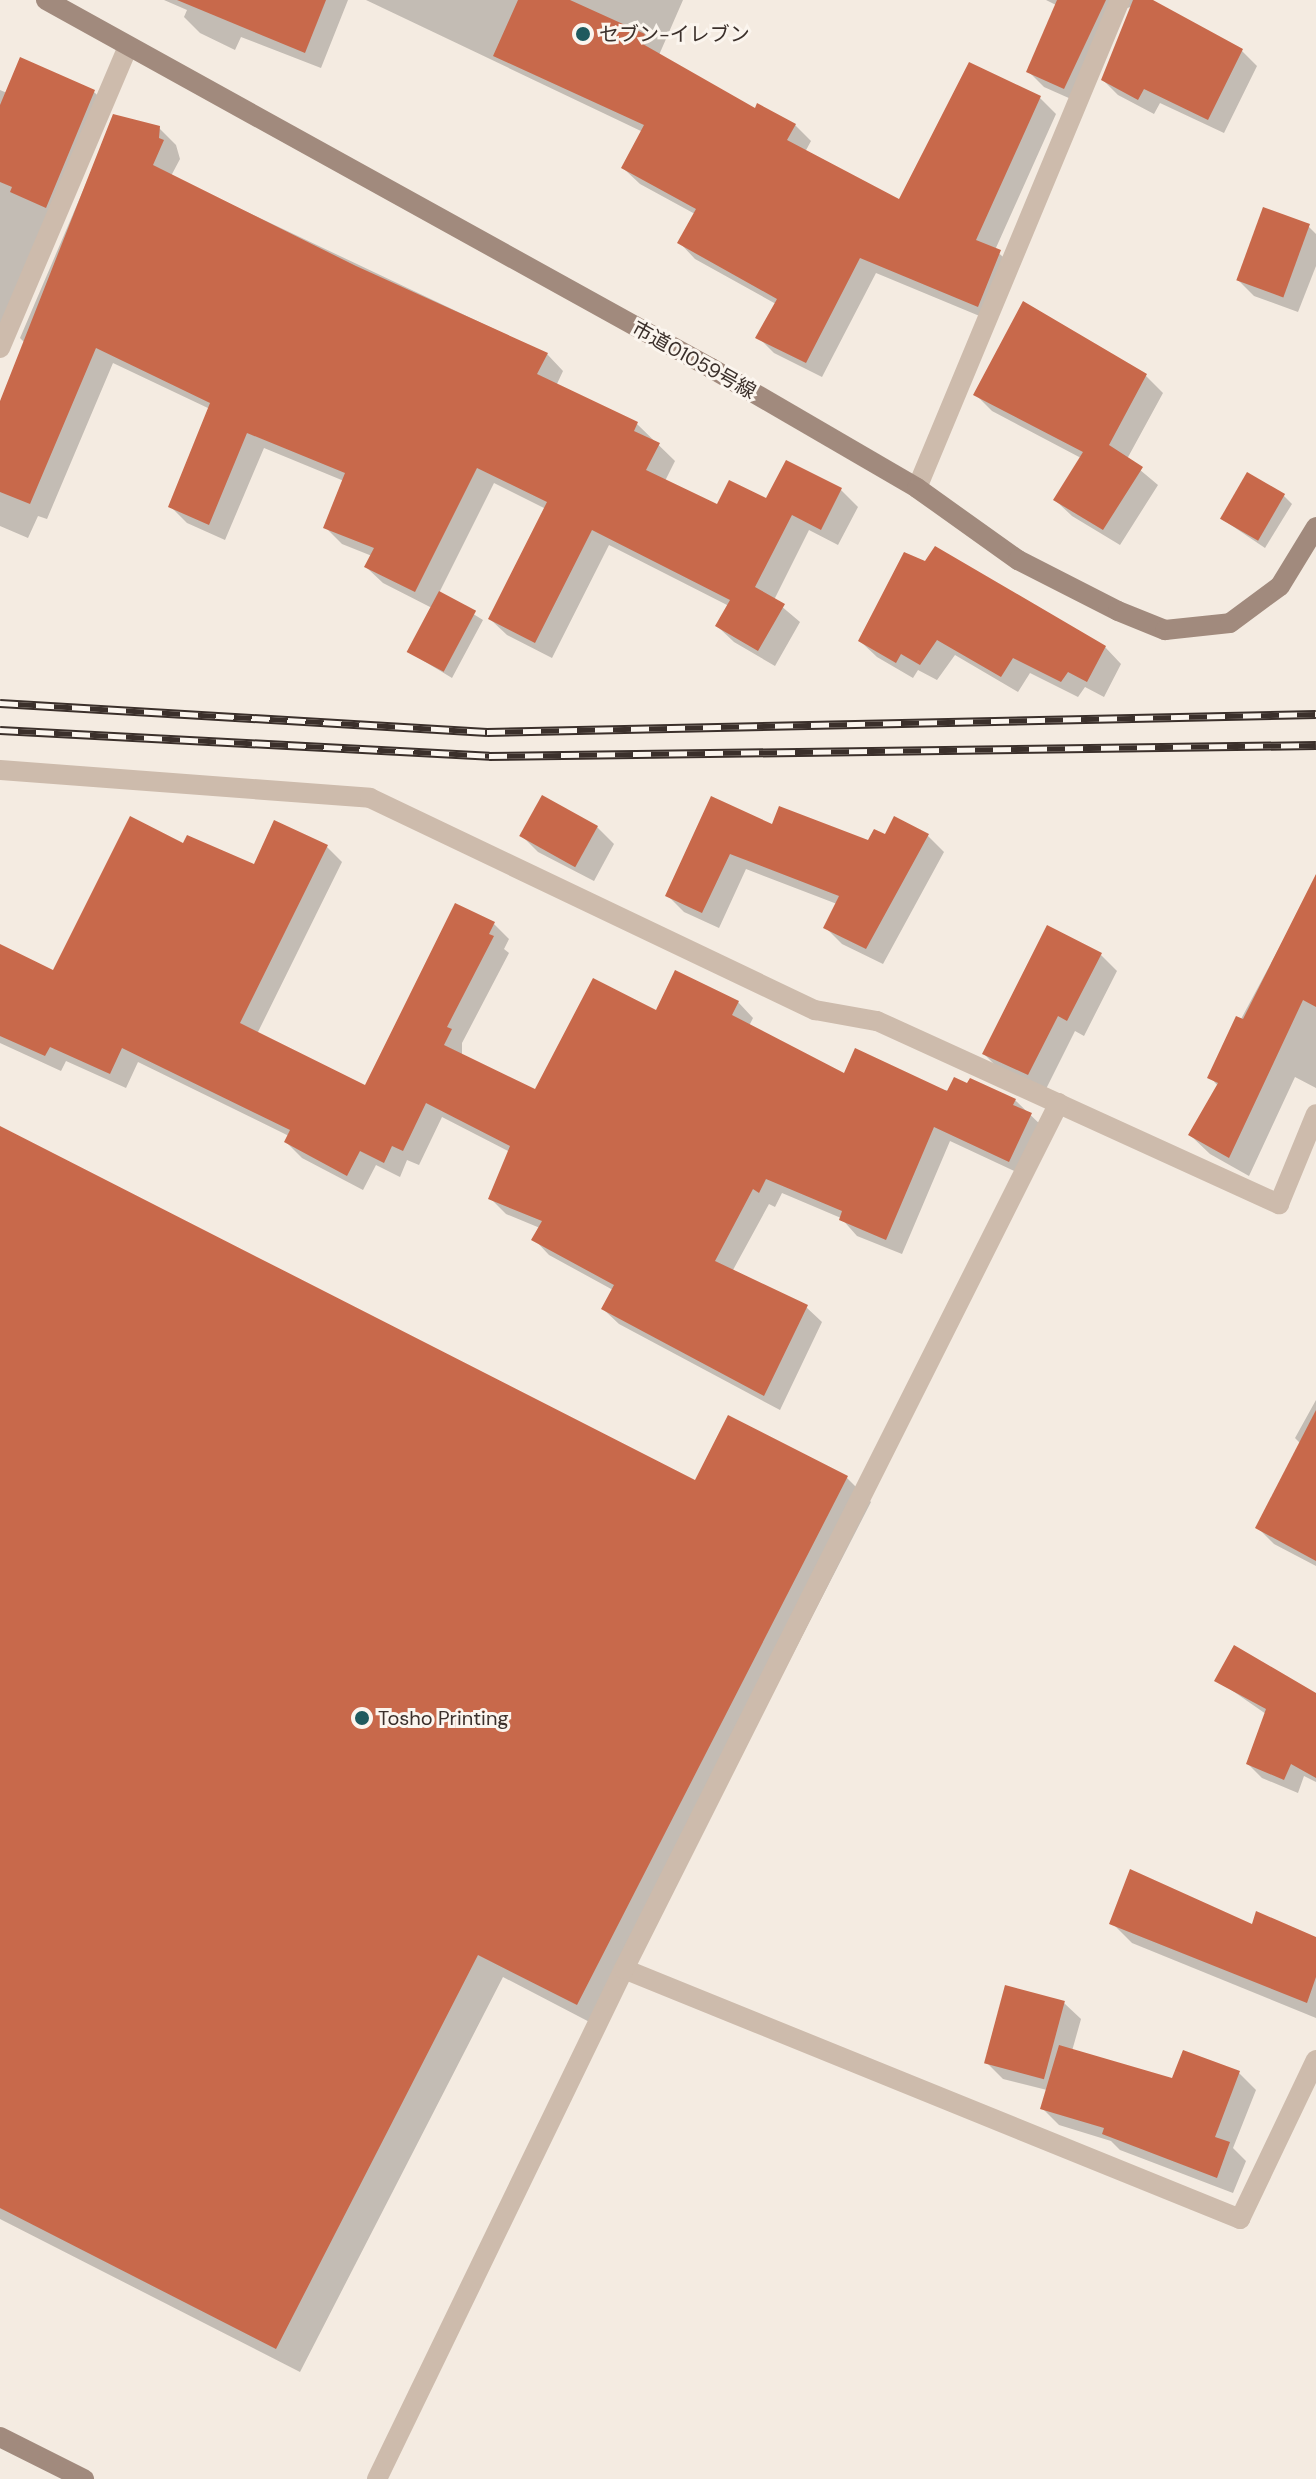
<!DOCTYPE html>
<html>
<head>
<meta charset="utf-8">
<style>
	body { margin:0 }
	#map { position:relative; width:1316px; height:2479px; overflow:hidden; background:#f4ebe1; font-family:"DM Sans","Noto Sans JP",sans-serif }
	div>[style] { position:absolute }
	[style*='--x'] { left:calc(var(--x)*1px); top:calc(var(--y)*1px); width:calc(var(--w)*1px); rotate:calc(var(--a)*1deg) }
	.shadow>* { inset:0; background:#0003 }
	.building>* { inset:0; background:#c8694b; transform-origin:0 0 }
	.street>* { height:20px; margin:-10px; padding:0 10px; transform-origin:10px; border-radius:10px; background:#cdbbac }
	.secondary>* { height:20px; margin:-10px; padding:0 10px; transform-origin:10px; border-radius:10px; background:#a18a7d }
	.rail>* { height:9px; margin-top:-4.5px; transform-origin:0; background:repeating-linear-gradient(90deg,#fbf5ee 0 18px,#3b302b 0 36px); box-sizing:border-box; border-block:2px solid #3b302b }
	.dots>* { width:22px; height:22px; translate:-50% -50%; box-sizing:border-box; border:4px solid #fbf5ee; border-radius:50% }
	span { translate:-50% -50%; white-space:nowrap; text-align:center; line-height:1.15; -webkit-text-stroke:6px #fbf5ee; paint-order:stroke }
	.poi-label { font-size:20px; color:#3b302b }
	.left { translate:0 -50%; text-align:left }
	.street-label { font-size:20px; color:#3b302b }
</style>
</head>
<body>
<div id="map">
	<div class="shadow">
		<i style="clip-path:polygon(164px 0,348px 0,321px 68px,241px 37px,235px 50px,200px 33px,184px 17px,187px 10px)"></i>
		<i style="clip-path:polygon(366px 0,683px 0,659px 55px,755px 110px,795px 125px,811px 141px,805px 152px,900px 202px,1040px 98px,1056px 114px,995px 250px,1016px 268px,994px 322px,876px 273px,822px 377px,774px 353px,758px 337px,776px 304px,695px 259px,679px 242px,695px 214px,640px 184px,623px 168px,643px 132px)"></i>
		<i style="clip-path:polygon(1046px 0,1149px 0,1242px 51px,1257px 66px,1224px 133px,1160px 103px,1154px 114px,1118px 95px,1103px 80px,1134px 6px,1124px 9px,1080px 103px,1044px 87px,1028px 71px,1056px 5px)"></i>
		<i style="clip-path:polygon(21px 60px,94px 92px,111px 108px,0 338px,0 90px,7px 93px)"></i>
		<i style="clip-path:polygon(115px 116px,159px 128px,176px 145px,180px 159px,171px 176px,547px 354px,563px 371px,556px 386px,637px 424px,675px 461px,665px 481px,718px 507px,841px 490px,858px 507px,838px 545px,809px 530px,774px 600px,800px 622px,775px 666px,734px 642px,717px 626px,729px 606px,609px 545px,552px 658px,507px 635px,490px 619px,546px 509px,494px 483px,439px 593px,483px 620px,452px 678px,409px 652px,432px 608px,383px 583px,366px 567px,372px 556px,342px 544px,325px 527px,344px 481px,264px 448px,225px 540px,187px 523px,170px 506px,210px 409px,113px 363px,47px 519px,38px 516px,28px 538px,0 526px,0 407px,24px 342px,20px 338px)"></i>
		<i style="clip-path:polygon(1308px 226px,1316px 234px,1316px 266px,1298px 312px,1254px 296px,1237px 279px)"></i>
		<i style="clip-path:polygon(1024px 303px,1146px 376px,1163px 393px,1127px 459px,1158px 485px,1120px 545px,1072px 516px,1055px 500px,1081px 458px,992px 411px,975px 394px)"></i>
		<i style="clip-path:polygon(1284px 496px,1292px 504px,1265px 548px,1222px 519px)"></i>
		<i style="clip-path:polygon(905px 555px,1105px 647px,1121px 664px,1104px 697px,1085px 687px,1078px 697px,1030px 673px,1018px 692px,955px 655px,937px 680px,918px 670px,913px 678px,877px 657px,860px 641px)"></i>
		<i style="clip-path:polygon(712px 799px,773px 826px,869px 842px,928px 836px,944px 852px,883px 964px,842px 944px,825px 927px,837px 904px,746px 869px,719px 928px,684px 912px,667px 895px)"></i>
		<i style="clip-path:polygon(597px 827px,614px 844px,594px 881px,538px 852px,522px 836px)"></i>
		<i style="clip-path:polygon(184px 846px,255px 867px,326px 846px,342px 862px,257px 1034px,366px 1088px,494px 924px,509px 939px,504px 949px,509px 953px,462px 1043px,462px 1055px,536px 1091px,656px 1012px,738px 1002px,753px 1018px,749px 1026px,845px 1076px,1015px 1100px,1046px 1130px,1025px 1176px,950px 1141px,902px 1254px,857px 1236px,841px 1218px,782px 1193px,775px 1207px,769px 1204px,733px 1270px,806px 1307px,822px 1322px,780px 1410px,619px 1324px,603px 1309px,613px 1290px,549px 1255px,534px 1239px,540px 1228px,506px 1214px,490px 1198px,510px 1152px,442px 1117px,419px 1165px,407px 1160px,400px 1177px,376px 1165px,363px 1190px,302px 1158px,286px 1142px,289px 1136px,138px 1062px,126px 1088px,66px 1061px,61px 1071px,0 1043px,0 947px,54px 973px)"></i>
		<i style="clip-path:polygon(1316px 879px,1316px 1088px,1295px 1077px,1249px 1176px,1210px 1154px,1190px 1135px,1218px 1086px,1210px 1077px)"></i>
		<i style="clip-path:polygon(1101px 955px,1117px 971px,1084px 1036px,1075px 1031px,1045px 1091px,1000px 1070px,984px 1054px)"></i>
		<i style="clip-path:polygon(0 1128px,696px 1483px,847px 1478px,871px 1502px,601px 2028px,503px 1977px,300px 2372px,0 2219px)"></i>
		<i style="clip-path:polygon(1316px 1400px,1316px 1566px,1274px 1544px,1258px 1528px,1301px 1444px,1295px 1438px)"></i>
		<i style="clip-path:polygon(1217px 1680px,1316px 1694px,1316px 1782px,1304px 1776px,1298px 1793px,1262px 1778px,1248px 1764px,1266px 1714px)"></i>
		<i style="clip-path:polygon(1112px 1923px,1253px 1927px,1316px 1939px,1316px 2018px,1132px 1943px)"></i>
		<i style="clip-path:polygon(1064px 2003px,1081px 2019px,1072px 2051px,1173px 2081px,1239px 2073px,1256px 2090px,1233px 2148px,1246px 2161px,1233px 2193px,1120px 2150px,1111px 2141px,1059px 2125px,1042px 2108px,1047px 2090px,1003px 2079px,986px 2062px)"></i>
	</div>
	<div class="building">
		<i style="clip-path:polygon(177px 0,326px 0,305px 53px)"></i>
		<i style="clip-path:polygon(518px 0,570px 0,645px 34px,641px 43px,755px 108px,757px 103px,796px 124px,787px 140px,899px 199px,969px 62px,1041px 96px,976px 240px,1001px 250px,978px 307px,860px 258px,806px 363px,755px 338px,777px 299px,677px 243px,696px 209px,621px 168px,644px 125px,493px 56px)"></i>
		<i style="clip-path:polygon(1057px 0,1106px 0,1064px 89px,1026px 72px)"></i>
		<i style="clip-path:polygon(1133px 0,1153px 0,1243px 49px,1208px 120px,1144px 89px,1138px 100px,1101px 80px)"></i>
		<i style="clip-path:polygon(20px 57px,95px 90px,46px 208px,10px 192px,12px 187px,0 182px,0 105px)"></i>
		<i style="clip-path:polygon(113px 114px,160px 126px,159px 138px,164px 140px,153px 165px,356px 266px,548px 353px,537px 374px,638px 422px,634px 431px,660px 443px,646px 470px,717px 504px,729px 480px,766px 498px,786px 460px,842px 488px,821px 530px,792px 515px,755px 587px,785px 604px,758px 651px,715px 626px,730px 600px,592px 530px,535px 643px,488px 619px,547px 502px,477px 468px,415px 592px,364px 567px,374px 548px,323px 528px,345px 473px,247px 433px,209px 525px,168px 507px,210px 403px,96px 348px,30px 504px,0 492px,0 401px)"></i>
		<i style="left:1263px;top:207px;width:50px;height:78px;rotate:20deg"></i>
		<i style="clip-path:polygon(1023px 301px,1147px 374px,1109px 445px,1143px 467px,1103px 530px,1053px 500px,1083px 452px,973px 395px)"></i>
		<i style="left:1247px;top:472px;width:44px;height:54px;rotate:30deg"></i>
		<i style="clip-path:polygon(935px 546px,1106px 646px,1087px 682px,1068px 672px,1061px 682px,1013px 658px,1001px 677px,937px 640px,920px 665px,901px 654px,896px 663px,858px 641px,904px 552px,925px 561px)"></i>
		<i style="left:439px;top:591px;width:42px;height:69px;rotate:28deg"></i>
		<i style="left:542px;top:795px;width:64px;height:47px;rotate:29deg"></i>
		<i style="clip-path:polygon(711px 796px,772px 824px,779px 806px,868px 840px,874px 829px,885px 834px,894px 816px,929px 834px,866px 949px,823px 928px,839px 896px,730px 854px,702px 913px,665px 896px)"></i>
		<i style="clip-path:polygon(130px 816px,183px 843px,187px 835px,254px 864px,274px 820px,328px 845px,240px 1023px,365px 1085px,455px 903px,495px 922px,489px 934px,494px 936px,447px 1027px,452px 1029px,444px 1045px,535px 1089px,593px 978px,656px 1010px,675px 970px,739px 1001px,732px 1015px,844px 1073px,855px 1048px,947px 1091px,954px 1077px,967px 1083px,970px 1078px,1016px 1099px,1013px 1105px,1032px 1113px,1009px 1162px,934px 1127px,886px 1240px,839px 1220px,842px 1211px,766px 1179px,759px 1193px,753px 1189px,715px 1261px,808px 1305px,764px 1396px,601px 1309px,614px 1285px,531px 1240px,542px 1221px,488px 1199px,510px 1146px,426px 1103px,403px 1151px,392px 1146px,384px 1163px,360px 1151px,347px 1176px,284px 1142px,290px 1130px,122px 1048px,110px 1074px,50px 1047px,45px 1056px,0 1036px,0 944px,53px 970px)"></i>
		<i style="clip-path:polygon(1316px 874px,1316px 1007px,1303px 1000px,1229px 1158px,1188px 1135px,1218px 1083px,1207px 1078px,1236px 1016px,1243px 1019px)"></i>
		<i style="clip-path:polygon(1047px 925px,1102px 953px,1067px 1021px,1058px 1016px,1028px 1075px,982px 1054px)"></i>
		<i style="clip-path:polygon(0 1126px,695px 1480px,728px 1415px,848px 1476px,577px 2005px,478px 1955px,276px 2349px,0 2208px)"></i>
		<i style="clip-path:polygon(1316px 1410px,1316px 1561px,1255px 1528px)"></i>
		<i style="clip-path:polygon(1234px 1645px,1316px 1693px,1316px 1778px,1291px 1764px,1284px 1780px,1246px 1764px,1266px 1709px,1214px 1681px)"></i>
		<i style="clip-path:polygon(1130px 1869px,1252px 1924px,1256px 1911px,1316px 1937px,1316px 1977px,1307px 2003px,1109px 1924px)"></i>
		<i style="left:1005px;top:1985px;width:62px;height:81px;rotate:15deg"></i>
		<i style="clip-path:polygon(1059px 2045px,1172px 2078px,1183px 2050px,1240px 2071px,1215px 2137px,1230px 2142px,1217px 2178px,1102px 2134px,1104px 2128px,1040px 2109px)"></i>
	</div>
	<div class="street">
		<i style="--x:0;--y:348;--w:325;--a:-67"></i>
		<i style="--x:917;--y:488;--w:529;--a:-67.41"></i>
		<i style="--x:0;--y:770;--w:371;--a:4.3"></i>
		<i style="--x:370;--y:798;--w:493;--a:25.5"></i>
		<i style="--x:815;--y:1010;--w:63;--a:10.1"></i>
		<i style="--x:877;--y:1021;--w:442;--a:24.5"></i>
		<i style="--x:1279;--y:1204;--w:97;--a:-67.7"></i>
		<i style="--x:624;--y:1969;--w:665;--a:22.09"></i>
		<i style="--x:1240;--y:2219;--w:176;--a:-64.5"></i>
		<i style="--x:377;--y:2479;--w:567;--a:-64.16"></i>
		<i style="--x:624;--y:1969;--w:969;--a:-63.33"></i>
	</div>
	<div class="secondary">
		<i style="--x:46;--y:0;--w:760;--a:28.96"></i>
		<i style="--x:711;--y:368;--w:238;--a:30.2"></i>
		<i style="--x:917;--y:488;--w:124;--a:35.5"></i>
		<i style="--x:1018;--y:560;--w:112;--a:27"></i>
		<i style="--x:1118;--y:611;--w:51;--a:22"></i>
		<i style="--x:1165;--y:630;--w:65;--a:-6.1"></i>
		<i style="--x:1230;--y:623;--w:62;--a:-36.5"></i>
		<i style="--x:1280;--y:586;--w:69;--a:-58.6"></i>
		<i style="--x:0;--y:2437;--w:94;--a:26.6"></i>
	</div>
	<div class="rail">
		<i style="--x:0;--y:703;--w:488;--a:3.4"></i>
		<i style="--x:487;--y:732;--w:829;--a:-1.24"></i>
		<i style="--x:0;--y:730;--w:490;--a:3"></i>
		<i style="--x:489;--y:756;--w:827;--a:-0.76"></i>
	</div>
	<div class="dots">
		<i style="left:583px;top:34px;background:#1f5a5e"></i>
		<i style="left:362px;top:1718px;background:#1f5a5e"></i>
	</div>
	<div class="poi-label">
		<span class="left" style="left:599px;top:34px">セブン-イレブン</span>
		<span class="left" style="left:378px;top:1718px">Tosho Printing</span>
	</div>
	<div class="street-label">
		<span style="left:694px;top:360px;rotate:29deg">市道01059号線</span>
	</div>
</div>
</body>
</html>
